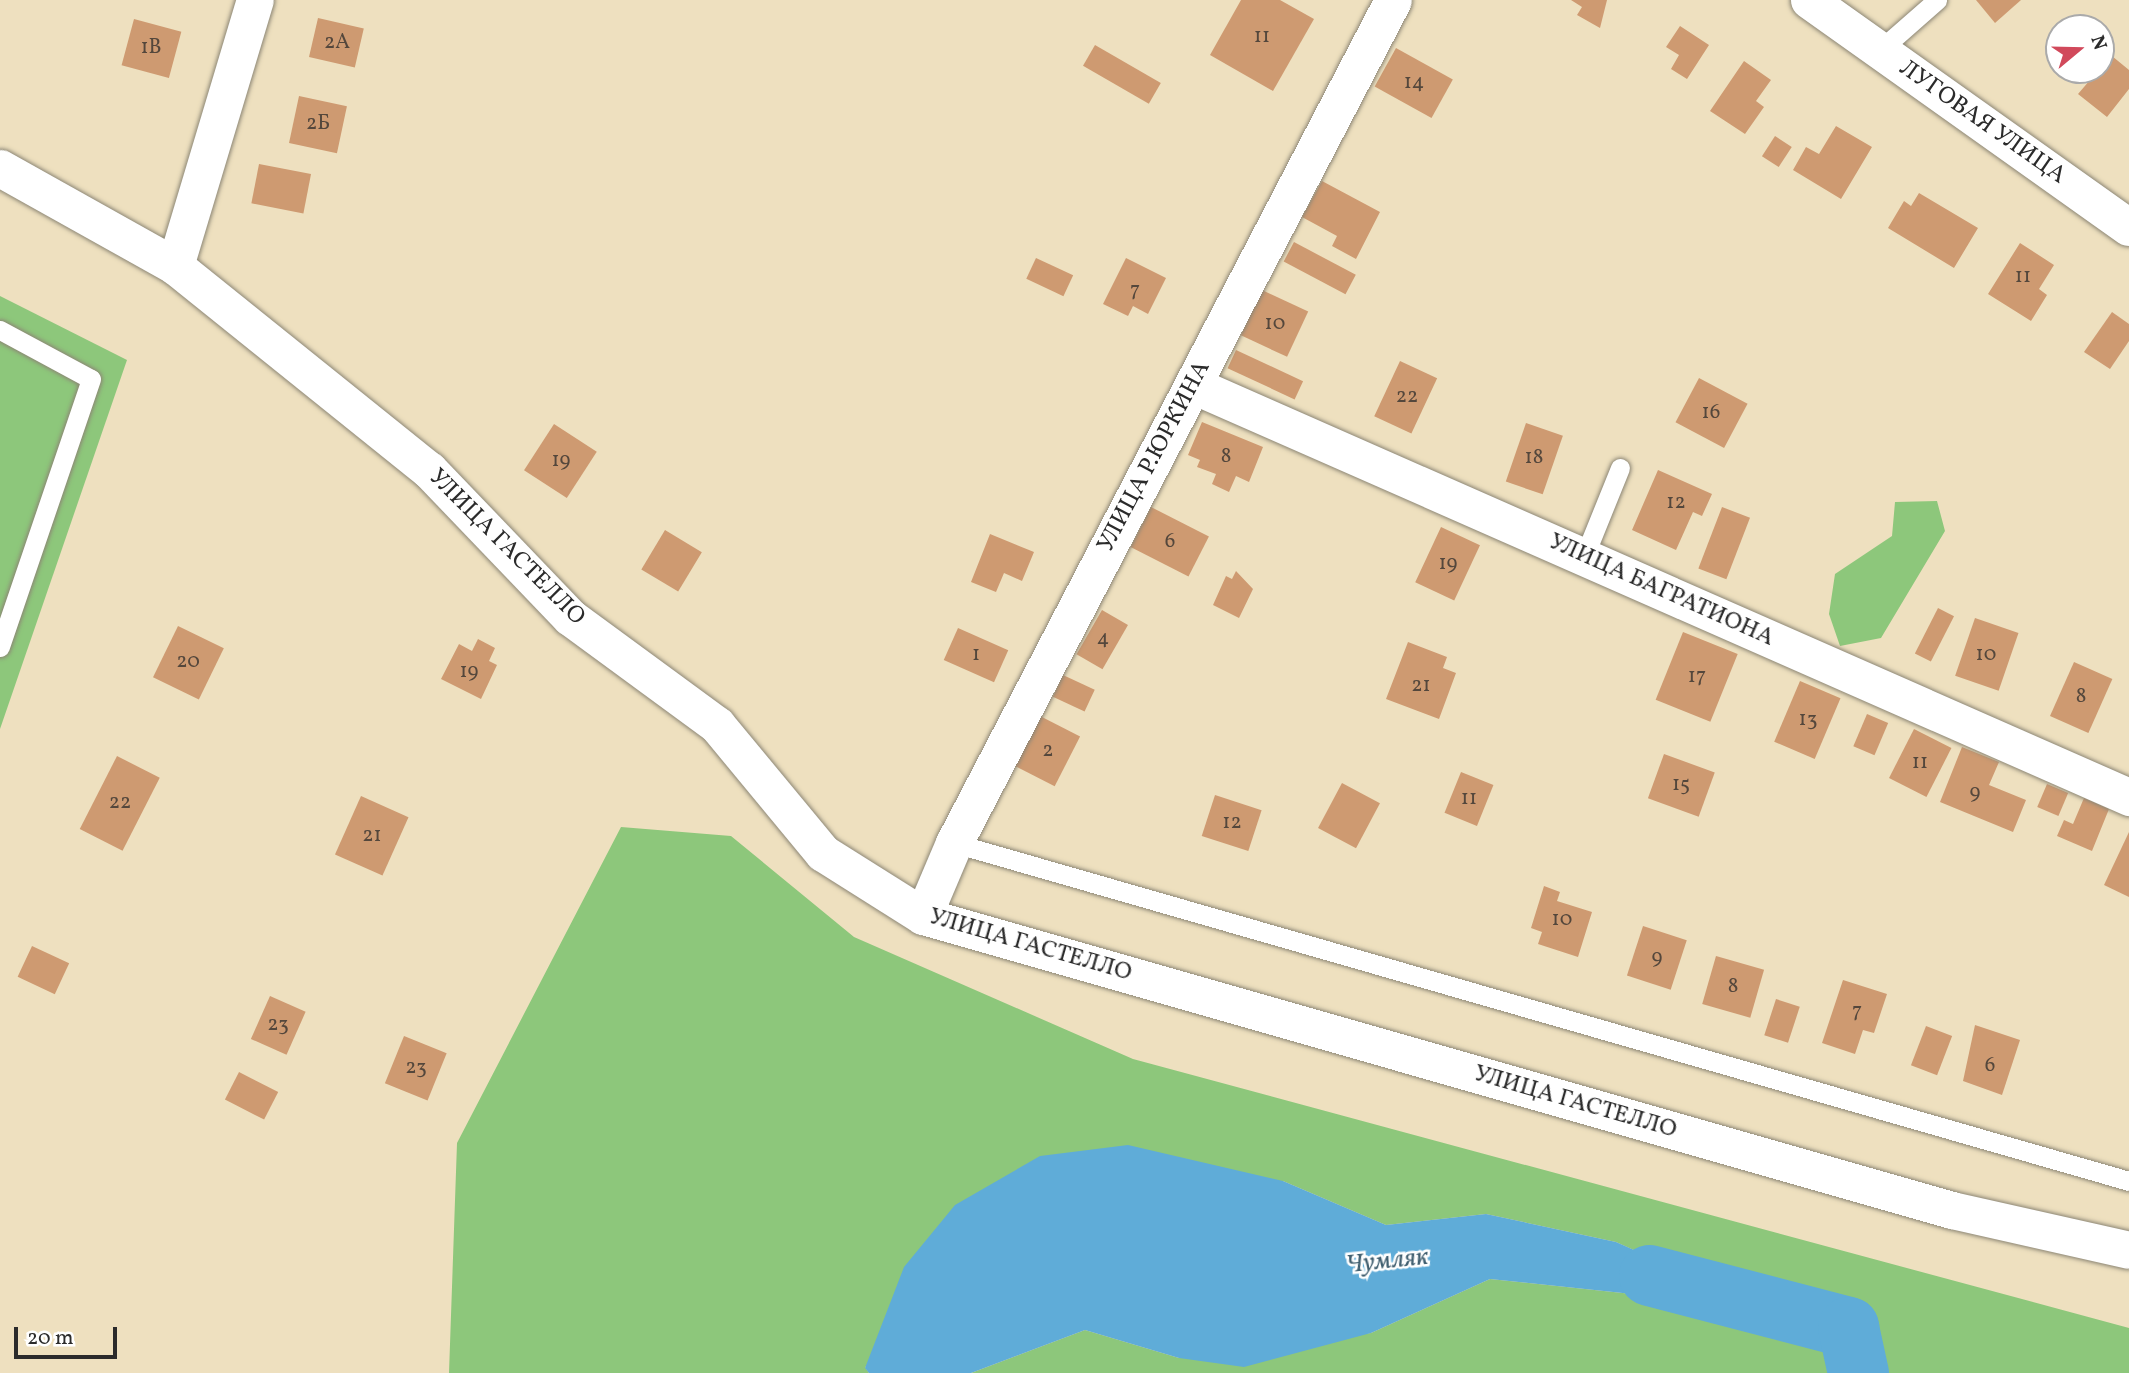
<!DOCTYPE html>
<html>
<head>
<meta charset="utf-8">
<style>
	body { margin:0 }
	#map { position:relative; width:2129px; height:1373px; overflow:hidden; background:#eee0bf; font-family:Vollkorn,serif }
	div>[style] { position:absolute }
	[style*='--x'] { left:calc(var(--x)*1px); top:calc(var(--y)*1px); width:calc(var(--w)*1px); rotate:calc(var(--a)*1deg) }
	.green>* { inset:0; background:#8dc77b }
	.water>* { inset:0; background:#5facd8 }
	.river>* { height:61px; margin:-30.5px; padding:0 30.5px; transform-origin:30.5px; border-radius:30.5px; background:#5facd8 }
	.building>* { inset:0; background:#ce9a71; transform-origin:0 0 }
	.roads { filter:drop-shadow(0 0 2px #8c8675) drop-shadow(0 0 2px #8c8675) }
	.service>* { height:19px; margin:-9.5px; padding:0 9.5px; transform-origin:9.5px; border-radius:9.5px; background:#fff }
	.minor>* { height:37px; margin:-18.5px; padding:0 18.5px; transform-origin:18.5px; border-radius:18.5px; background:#fff }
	span { translate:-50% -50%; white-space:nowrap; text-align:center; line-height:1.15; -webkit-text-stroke:5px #fff; paint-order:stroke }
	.number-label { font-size:21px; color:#54473c }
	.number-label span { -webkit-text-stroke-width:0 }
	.street-label { font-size:24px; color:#2b2b2b }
	.water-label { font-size:26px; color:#405f70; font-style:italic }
	.north { position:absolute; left:2045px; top:14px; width:70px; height:70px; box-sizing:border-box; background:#fff; border:2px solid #aaa; border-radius:50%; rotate:71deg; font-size:19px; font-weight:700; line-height:28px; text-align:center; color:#2b2b2b }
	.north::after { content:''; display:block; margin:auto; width:24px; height:32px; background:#d1495b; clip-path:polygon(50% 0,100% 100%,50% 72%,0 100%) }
	.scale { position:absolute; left:14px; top:1327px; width:103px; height:32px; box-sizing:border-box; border:4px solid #2b2b2b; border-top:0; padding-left:9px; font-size:21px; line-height:24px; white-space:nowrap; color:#2b2b2b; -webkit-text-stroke:5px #fff; paint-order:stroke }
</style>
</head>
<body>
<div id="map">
	<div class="green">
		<i style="clip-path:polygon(0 296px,127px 360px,0 729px)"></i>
		<i style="clip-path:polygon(1937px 501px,1945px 531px,1881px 638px,1840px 646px,1829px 614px,1835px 574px,1892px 536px,1895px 502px)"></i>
		<i style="clip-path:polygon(621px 827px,731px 836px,854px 937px,1133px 1059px,2129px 1328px,2129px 1373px,971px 1373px,1085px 1330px,1179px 1358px,1371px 1333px,1490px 1279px,1632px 1294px,1729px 1293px,1616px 1242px,1486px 1214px,1386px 1225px,1283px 1181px,865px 1367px,869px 1373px,449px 1373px,457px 1143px)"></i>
	</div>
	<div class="water">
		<i style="clip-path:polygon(1128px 1145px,1283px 1181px,1386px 1225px,1486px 1214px,1616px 1242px,1731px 1293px,1632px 1294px,1490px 1279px,1371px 1333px,1244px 1367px,1179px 1358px,1085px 1330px,971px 1373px,869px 1373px,865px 1368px,904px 1267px,955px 1205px,1040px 1156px)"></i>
	</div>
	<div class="river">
		<i style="--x:1649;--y:1275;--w:206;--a:14.6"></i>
		<i style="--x:1848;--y:1327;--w:47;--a:77.7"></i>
	</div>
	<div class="building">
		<i style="clip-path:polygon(1241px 0,1280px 0,1314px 19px,1273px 91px,1210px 55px)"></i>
		<i style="clip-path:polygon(1571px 0,1607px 0,1600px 28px,1577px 15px,1582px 7px)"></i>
		<i style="clip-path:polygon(1976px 0,2021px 0,1995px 23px)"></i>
		<i style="left:318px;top:18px;width:47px;height:40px;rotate:13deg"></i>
		<i style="left:134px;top:19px;width:49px;height:48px;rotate:15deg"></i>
		<i style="clip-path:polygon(1680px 26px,1709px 45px,1687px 79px,1671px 69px,1679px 55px,1666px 47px)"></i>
		<i style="left:1095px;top:45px;width:76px;height:24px;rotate:30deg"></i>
		<i style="clip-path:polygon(2101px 47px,2129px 70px,2129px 89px,2107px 117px,2078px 94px,2090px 80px,2083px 70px,2101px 70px)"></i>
		<i style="left:1396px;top:48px;width:65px;height:44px;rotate:29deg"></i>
		<i style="clip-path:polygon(1744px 61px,1771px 80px,1756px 101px,1764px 107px,1745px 134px,1710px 111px)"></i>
		<i style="left:299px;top:96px;width:49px;height:48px;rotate:12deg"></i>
		<i style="clip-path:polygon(1836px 126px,1872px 147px,1841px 199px,1793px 170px,1806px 147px,1819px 154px)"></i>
		<i style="left:1775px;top:136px;width:20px;height:24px;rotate:33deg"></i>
		<i style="left:259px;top:164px;width:53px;height:40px;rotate:11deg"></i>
		<i style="clip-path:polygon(1322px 181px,1380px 212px,1356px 259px,1332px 246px,1337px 236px,1302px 217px)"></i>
		<i style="clip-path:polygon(1919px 193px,1978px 228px,1954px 268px,1888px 228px,1904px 201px,1911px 206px)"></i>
		<i style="left:1294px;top:242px;width:70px;height:22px;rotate:28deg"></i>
		<i style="clip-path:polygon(2020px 243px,2054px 265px,2039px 289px,2047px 295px,2031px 321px,1988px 294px)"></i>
		<i style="left:1036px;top:258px;width:41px;height:23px;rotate:25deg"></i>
		<i style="clip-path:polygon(1126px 258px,1166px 278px,1148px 314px,1133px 306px,1128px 316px,1103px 304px)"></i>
		<i style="left:1262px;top:290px;width:51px;height:50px;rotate:25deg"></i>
		<i style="clip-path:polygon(2112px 312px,2129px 324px,2129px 341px,2110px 369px,2084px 352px)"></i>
		<i style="left:1236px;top:350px;width:74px;height:20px;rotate:25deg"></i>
		<i style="left:1400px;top:361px;width:41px;height:61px;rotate:25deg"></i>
		<i style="left:1699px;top:378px;width:55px;height:50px;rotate:28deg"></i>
		<i style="clip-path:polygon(1202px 422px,1263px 447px,1249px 482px,1236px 476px,1229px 492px,1212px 484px,1216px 474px,1197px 467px,1200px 460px,1188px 455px)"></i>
		<i style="left:1526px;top:423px;width:39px;height:62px;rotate:19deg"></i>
		<i style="left:554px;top:424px;width:51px;height:55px;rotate:33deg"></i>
		<i style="clip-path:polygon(1658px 470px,1712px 494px,1702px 516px,1693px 512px,1676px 550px,1632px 530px)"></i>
		<i style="left:1151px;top:507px;width:65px;height:45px;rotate:27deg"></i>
		<i style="left:1722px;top:507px;width:30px;height:66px;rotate:21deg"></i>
		<i style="left:1441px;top:527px;width:43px;height:61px;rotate:25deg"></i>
		<i style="left:665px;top:530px;width:43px;height:46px;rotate:31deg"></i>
		<i style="clip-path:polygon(990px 534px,1034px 552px,1022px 581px,1004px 573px,996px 592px,971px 582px)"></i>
		<i style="clip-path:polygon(1236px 571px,1253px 589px,1239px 618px,1213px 605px,1226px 576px,1232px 579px)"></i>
		<i style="left:1938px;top:608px;width:18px;height:51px;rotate:27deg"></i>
		<i style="left:1102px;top:610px;width:30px;height:51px;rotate:30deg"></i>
		<i style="left:1975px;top:618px;width:46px;height:61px;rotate:19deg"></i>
		<i style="left:178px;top:626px;width:51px;height:57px;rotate:26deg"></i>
		<i style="left:958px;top:628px;width:55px;height:35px;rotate:24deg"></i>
		<i style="left:1683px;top:632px;width:59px;height:73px;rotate:22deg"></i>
		<i style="clip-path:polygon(478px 639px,495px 648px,489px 661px,497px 665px,481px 699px,441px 679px,459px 644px,472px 651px)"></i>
		<i style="clip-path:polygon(1408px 642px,1447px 657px,1443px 668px,1456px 673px,1439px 719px,1386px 699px)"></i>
		<i style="left:2074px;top:662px;width:42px;height:59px;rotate:24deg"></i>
		<i style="left:1063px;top:675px;width:35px;height:24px;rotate:25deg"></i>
		<i style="left:1800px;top:681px;width:44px;height:66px;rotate:23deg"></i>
		<i style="left:1867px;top:714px;width:23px;height:35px;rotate:23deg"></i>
		<i style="left:1040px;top:716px;width:45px;height:56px;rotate:27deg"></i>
		<i style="left:1914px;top:729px;width:42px;height:55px;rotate:27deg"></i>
		<i style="clip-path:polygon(1962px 747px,1999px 762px,1989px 785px,2026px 800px,2013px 832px,1940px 802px)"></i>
		<i style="left:1664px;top:754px;width:54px;height:47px;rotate:20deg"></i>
		<i style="left:117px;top:756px;width:48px;height:82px;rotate:27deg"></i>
		<i style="left:1461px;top:772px;width:35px;height:44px;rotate:22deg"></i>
		<i style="left:1342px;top:783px;width:43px;height:51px;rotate:28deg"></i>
		<i style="left:2047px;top:784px;width:23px;height:25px;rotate:23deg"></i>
		<i style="left:1215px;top:795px;width:49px;height:43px;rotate:18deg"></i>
		<i style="left:361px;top:796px;width:52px;height:64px;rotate:24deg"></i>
		<i style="clip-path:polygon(2084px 798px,2109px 809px,2092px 851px,2057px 836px,2064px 820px,2073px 824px)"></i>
		<i style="clip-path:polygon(2129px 832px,2129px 897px,2104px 885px)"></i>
		<i style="clip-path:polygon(1544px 886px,1560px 892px,1557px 901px,1592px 912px,1578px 957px,1538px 944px,1542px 932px,1531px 928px)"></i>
		<i style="left:1643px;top:926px;width:46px;height:52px;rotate:18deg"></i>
		<i style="left:32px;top:946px;width:41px;height:34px;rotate:25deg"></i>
		<i style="left:1716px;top:956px;width:50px;height:50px;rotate:16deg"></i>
		<i style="clip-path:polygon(1843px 980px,1887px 994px,1874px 1033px,1863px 1030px,1855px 1054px,1822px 1043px)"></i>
		<i style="left:270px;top:996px;width:39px;height:47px;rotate:24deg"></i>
		<i style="left:1776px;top:999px;width:25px;height:38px;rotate:18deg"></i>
		<i style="clip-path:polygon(1975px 1025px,2020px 1040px,2002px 1095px,1963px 1081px)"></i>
		<i style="left:1926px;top:1026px;width:28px;height:42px;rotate:21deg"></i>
		<i style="left:404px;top:1036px;width:46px;height:51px;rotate:22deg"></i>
		<i style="left:239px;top:1072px;width:44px;height:31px;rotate:27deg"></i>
	</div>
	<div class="roads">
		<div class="service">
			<i style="--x:1880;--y:50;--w:76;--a:-41.3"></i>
			<i style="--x:0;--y:330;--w:103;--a:28.3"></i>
			<i style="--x:91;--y:379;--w:283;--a:108.8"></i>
			<i style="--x:1584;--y:557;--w:96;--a:-68"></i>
			<i style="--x:954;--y:843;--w:1223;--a:16.05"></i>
		</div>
		<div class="minor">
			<i style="--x:1809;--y:0;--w:392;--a:35.4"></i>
			<i style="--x:0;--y:168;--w:201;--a:29.2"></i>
			<i style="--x:175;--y:266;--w:326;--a:38.8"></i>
			<i style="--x:429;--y:470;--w:204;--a:46.2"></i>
			<i style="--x:570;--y:617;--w:182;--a:36.3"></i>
			<i style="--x:717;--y:725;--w:166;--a:50.4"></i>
			<i style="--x:823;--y:853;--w:118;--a:32.2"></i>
			<i style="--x:923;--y:916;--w:1070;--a:15.95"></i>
			<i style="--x:1952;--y:1210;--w:181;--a:12.7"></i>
			<i style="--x:175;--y:266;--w:278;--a:-73.3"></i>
			<i style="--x:1193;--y:385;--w:1023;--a:23.76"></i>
			<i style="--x:923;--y:916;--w:79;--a:-67"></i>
			<i style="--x:954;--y:843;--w:950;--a:-62.49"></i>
		</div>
	</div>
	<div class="number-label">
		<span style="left:1262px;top:37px">11</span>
		<span style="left:337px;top:43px">2А</span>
		<span style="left:151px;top:48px">1В</span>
		<span style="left:1414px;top:83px">14</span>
		<span style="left:318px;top:124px">2Б</span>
		<span style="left:2023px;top:277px">11</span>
		<span style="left:1135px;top:291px">7</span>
		<span style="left:1275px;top:324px">10</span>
		<span style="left:1407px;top:397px">22</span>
		<span style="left:1711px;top:413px">16</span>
		<span style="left:1226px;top:457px">8</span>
		<span style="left:1534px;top:458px">18</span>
		<span style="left:561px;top:461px">19</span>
		<span style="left:1676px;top:503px">12</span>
		<span style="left:1170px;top:542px">6</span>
		<span style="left:1448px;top:564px">19</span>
		<span style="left:1103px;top:639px">4</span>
		<span style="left:976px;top:655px">1</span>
		<span style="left:1986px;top:655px">10</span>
		<span style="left:188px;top:662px">20</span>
		<span style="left:469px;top:672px">19</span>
		<span style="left:1697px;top:677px">17</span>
		<span style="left:1421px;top:686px">21</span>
		<span style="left:2081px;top:697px">8</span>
		<span style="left:1808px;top:720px">13</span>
		<span style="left:1048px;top:751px">2</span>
		<span style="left:1920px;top:763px">11</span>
		<span style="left:1681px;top:785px">15</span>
		<span style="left:1975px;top:793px">9</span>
		<span style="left:1469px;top:799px">11</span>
		<span style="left:120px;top:803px">22</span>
		<span style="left:1232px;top:823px">12</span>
		<span style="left:372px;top:836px">21</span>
		<span style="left:1562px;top:920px">10</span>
		<span style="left:1657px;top:958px">9</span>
		<span style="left:1733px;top:987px">8</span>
		<span style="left:1857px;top:1012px">7</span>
		<span style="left:278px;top:1025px">23</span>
		<span style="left:1990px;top:1066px">6</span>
		<span style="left:416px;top:1068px">23</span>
	</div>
	<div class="street-label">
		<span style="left:1982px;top:123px;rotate:35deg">ЛУГОВАЯ УЛИЦА</span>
		<span style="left:1155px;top:457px;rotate:-62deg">УЛИЦА Р.ЮРКИНА</span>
		<span style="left:506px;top:548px;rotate:45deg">УЛИЦА ГАСТЕЛЛО</span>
		<span style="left:1661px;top:591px;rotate:24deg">УЛИЦА БАГРАТИОНА</span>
		<span style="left:1030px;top:946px;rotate:16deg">УЛИЦА ГАСТЕЛЛО</span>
		<span style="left:1575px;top:1103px;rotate:16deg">УЛИЦА ГАСТЕЛЛО</span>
	</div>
	<div class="water-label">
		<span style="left:1387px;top:1262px;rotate:-6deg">Чумляк</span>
	</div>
	<div class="north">N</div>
	<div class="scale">20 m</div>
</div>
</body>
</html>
